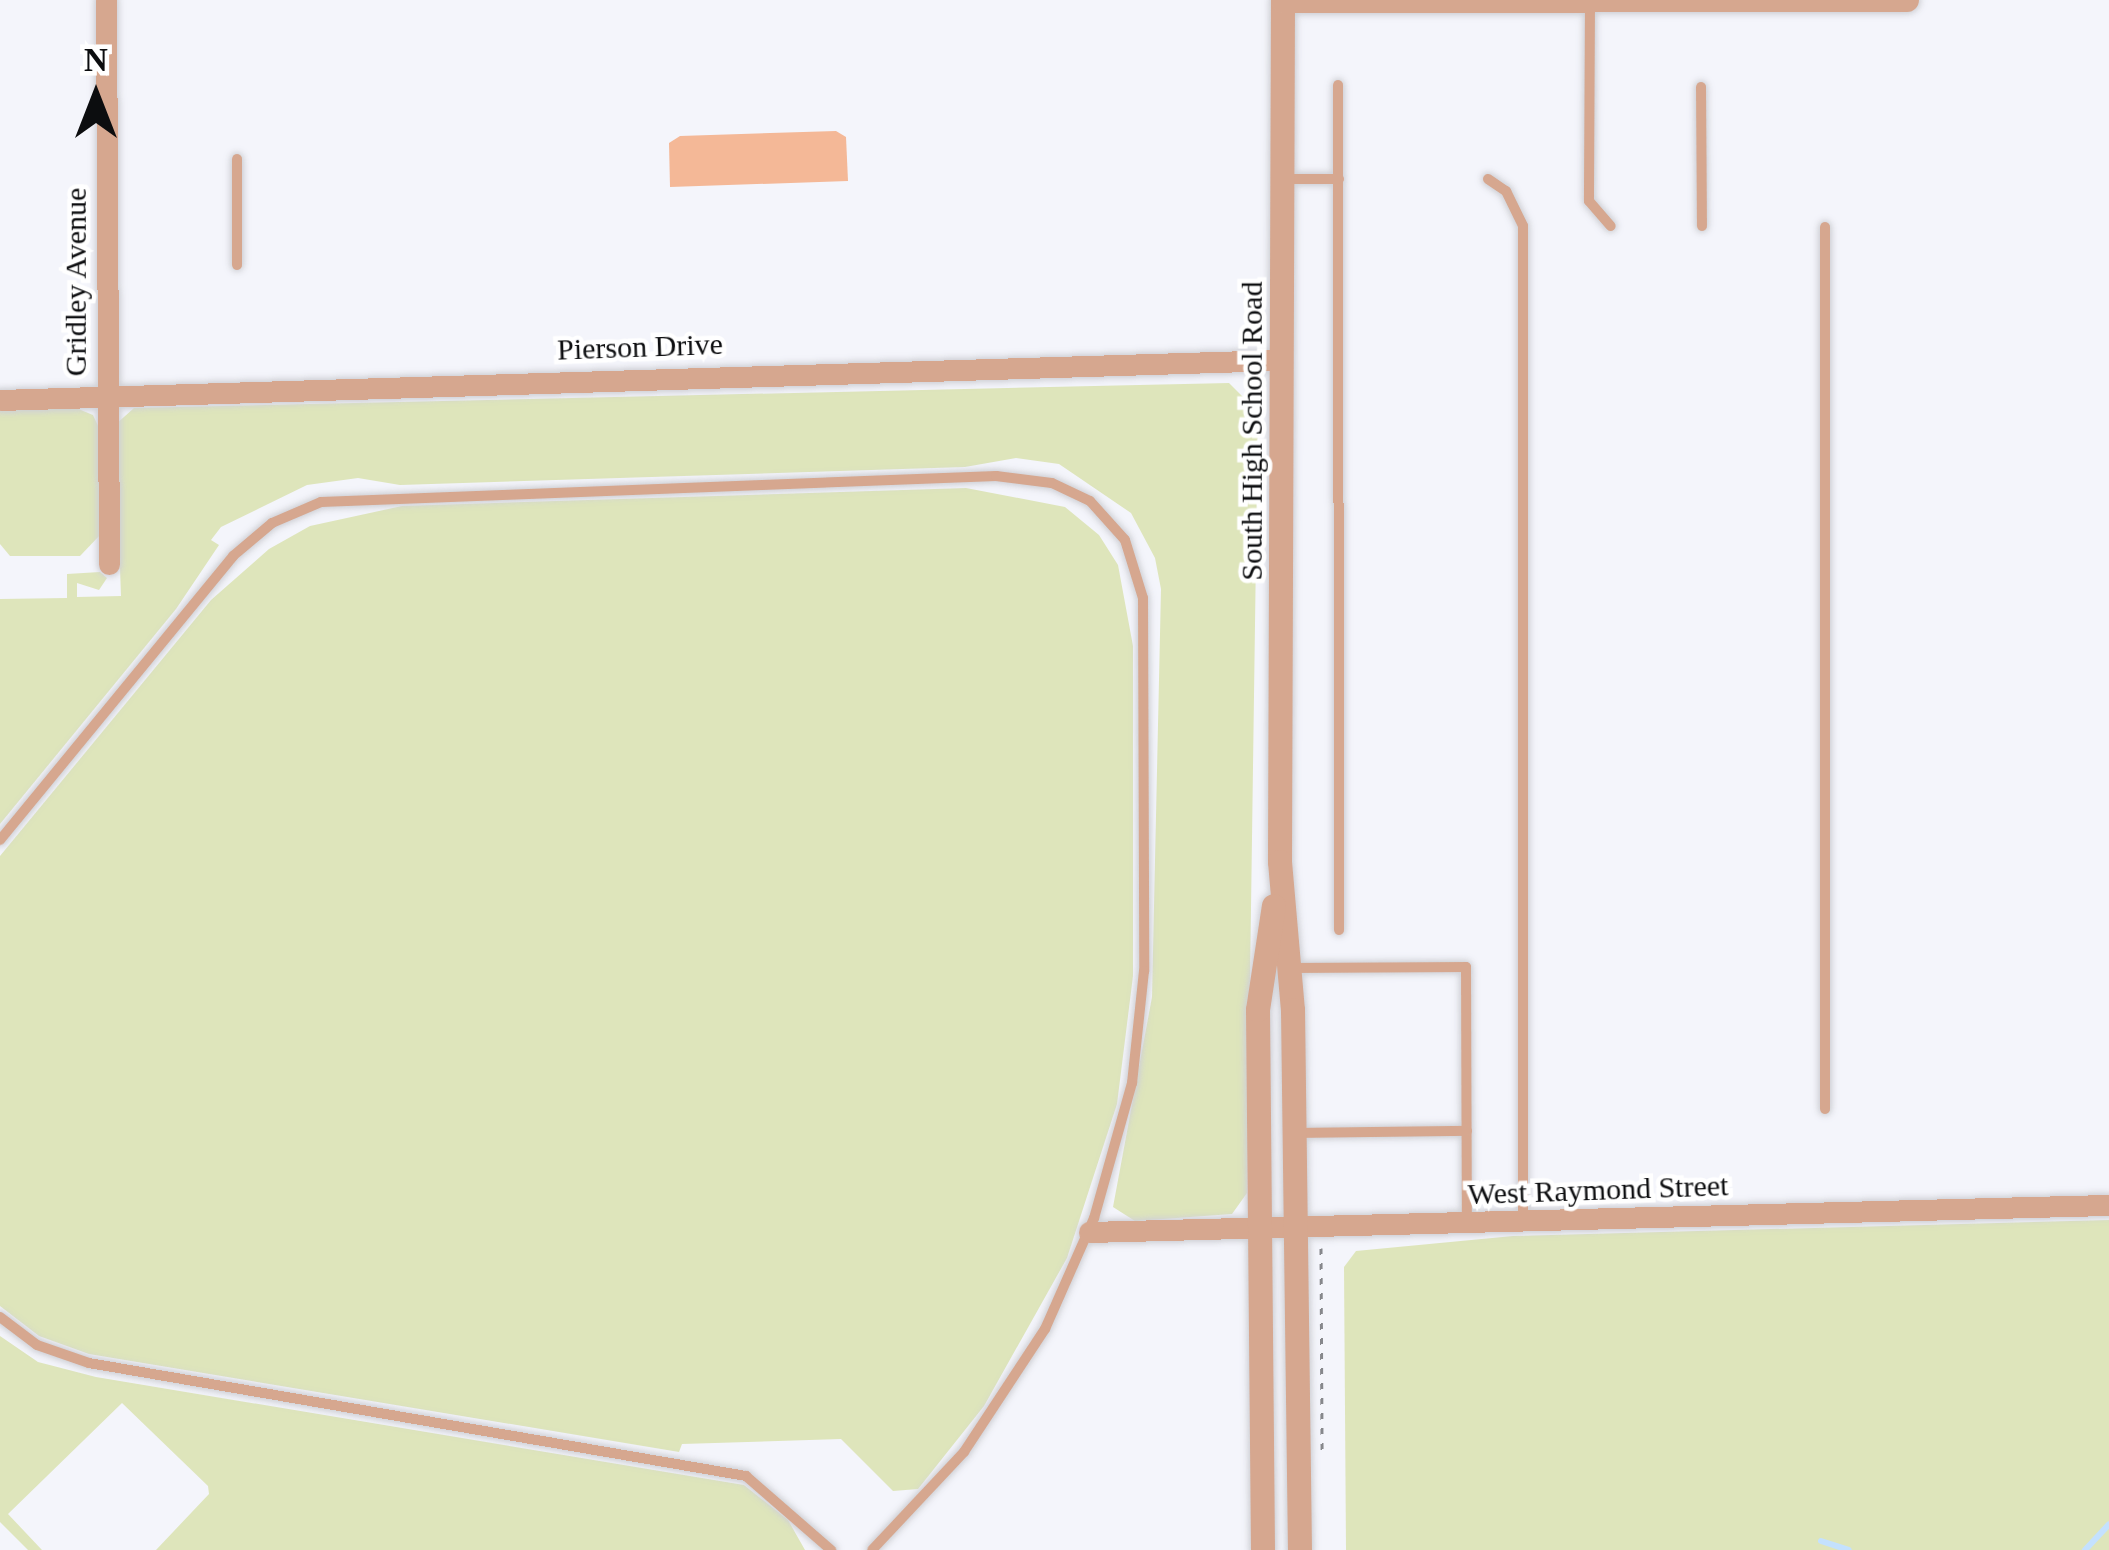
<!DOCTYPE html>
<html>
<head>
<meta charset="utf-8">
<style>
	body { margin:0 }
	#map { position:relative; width:2109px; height:1550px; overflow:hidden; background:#f4f5fb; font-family:"Times New Roman",serif }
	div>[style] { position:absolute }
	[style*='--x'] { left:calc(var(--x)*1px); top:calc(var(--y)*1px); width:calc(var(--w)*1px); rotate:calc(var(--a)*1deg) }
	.green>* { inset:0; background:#dee5bb }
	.stream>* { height:6px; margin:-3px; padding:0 3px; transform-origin:3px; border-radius:3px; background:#c4e1fe }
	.building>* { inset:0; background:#f4b897 }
	.path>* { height:3px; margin-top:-1.5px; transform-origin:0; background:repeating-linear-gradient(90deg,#87888c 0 6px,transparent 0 15px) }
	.roads { filter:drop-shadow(0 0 3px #cfd0d5) drop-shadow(0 0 3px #cfd0d5) }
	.service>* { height:10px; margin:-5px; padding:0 5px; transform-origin:5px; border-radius:5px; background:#d6a78f }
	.minor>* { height:21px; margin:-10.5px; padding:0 10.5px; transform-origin:10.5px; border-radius:10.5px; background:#d6a78f }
	.tertiary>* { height:24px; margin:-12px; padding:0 12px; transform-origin:12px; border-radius:12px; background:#d6a78f }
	span { translate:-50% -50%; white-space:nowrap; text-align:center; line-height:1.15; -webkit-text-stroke:9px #fff; paint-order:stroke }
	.street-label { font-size:30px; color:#0c0d0f }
	.north { position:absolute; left:36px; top:36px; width:120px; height:120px; -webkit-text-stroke:9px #fff; paint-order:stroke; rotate:0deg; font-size:33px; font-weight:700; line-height:48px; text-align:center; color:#0c0d0f }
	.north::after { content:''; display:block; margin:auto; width:42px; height:54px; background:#0c0d0f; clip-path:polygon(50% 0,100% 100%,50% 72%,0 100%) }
</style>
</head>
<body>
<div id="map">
	<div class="green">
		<i style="clip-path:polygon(1229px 383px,1258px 412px,1247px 1193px,1232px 1214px,1135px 1221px,1113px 1207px,1152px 997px,1161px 589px,1155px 558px,1131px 513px,1059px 464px,1016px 458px,965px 467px,400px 485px,358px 478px,307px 485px,221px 527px,211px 540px,219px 545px,176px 609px,0 824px,0 599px,67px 598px,67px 574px,100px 572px,107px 578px,99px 590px,77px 583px,77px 597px,121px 596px,115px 425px,134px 408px)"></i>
		<i style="clip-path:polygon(76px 408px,93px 415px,99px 428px,101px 534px,80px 556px,10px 556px,0 544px,0 410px)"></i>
		<i style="clip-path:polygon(966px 488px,1065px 507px,1099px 535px,1118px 565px,1133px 646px,1133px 976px,1117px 1104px,1067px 1258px,984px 1406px,918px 1489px,893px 1491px,841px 1439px,682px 1444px,679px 1452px,89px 1354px,39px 1336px,0 1306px,0 856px,211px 600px,269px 549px,310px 526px,402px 506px)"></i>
		<i style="clip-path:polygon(2109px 1220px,2109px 1550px,1346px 1550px,1344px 1267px,1356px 1251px,1513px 1236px)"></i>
		<i style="clip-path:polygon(0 1336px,38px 1362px,96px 1377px,744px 1485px,788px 1520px,805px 1550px,156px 1550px,209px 1494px,208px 1486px,122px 1403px,8px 1514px,42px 1550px,28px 1550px,0 1522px)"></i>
	</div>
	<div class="stream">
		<i style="--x:1821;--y:1541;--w:29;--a:18"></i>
		<i style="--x:2085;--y:1550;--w:35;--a:-47"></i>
	</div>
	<div class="building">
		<i style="clip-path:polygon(836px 131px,846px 137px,848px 181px,670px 187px,669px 143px,680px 136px)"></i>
	</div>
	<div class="path">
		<i style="--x:1321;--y:1248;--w:206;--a:89.7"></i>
	</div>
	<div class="roads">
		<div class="service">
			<i style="--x:1590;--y:1;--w:200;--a:90.3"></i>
			<i style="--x:1589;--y:201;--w:33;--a:49"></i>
			<i style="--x:1338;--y:85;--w:845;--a:89.93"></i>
			<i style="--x:1701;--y:87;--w:139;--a:89.6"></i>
			<i style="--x:237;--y:159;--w:106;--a:90"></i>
			<i style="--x:1282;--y:179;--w:57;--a:0"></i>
			<i style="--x:1488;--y:179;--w:22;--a:34"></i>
			<i style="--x:1506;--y:191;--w:39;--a:64"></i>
			<i style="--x:1523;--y:226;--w:996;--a:90"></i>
			<i style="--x:1825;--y:227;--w:882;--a:90"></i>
			<i style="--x:0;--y:840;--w:367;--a:-50.6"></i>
			<i style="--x:233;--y:556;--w:51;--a:-40.2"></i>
			<i style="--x:272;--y:523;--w:53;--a:-23.2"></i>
			<i style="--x:321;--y:502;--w:676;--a:-2.21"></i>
			<i style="--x:996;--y:476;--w:56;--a:7.1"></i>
			<i style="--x:1052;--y:483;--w:42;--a:25.3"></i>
			<i style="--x:1090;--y:501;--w:52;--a:48.1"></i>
			<i style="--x:1125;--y:540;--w:61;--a:72.8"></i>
			<i style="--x:1143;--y:598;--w:373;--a:89.8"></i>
			<i style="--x:1144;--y:971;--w:113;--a:96.1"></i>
			<i style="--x:1132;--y:1083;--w:140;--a:105.7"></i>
			<i style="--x:1094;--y:1218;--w:121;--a:113.8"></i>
			<i style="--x:1045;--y:1329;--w:147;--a:123.4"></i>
			<i style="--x:964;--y:1452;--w:134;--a:133.2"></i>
			<i style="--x:1292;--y:968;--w:174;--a:-0.3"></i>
			<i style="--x:1466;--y:967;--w:257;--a:89.8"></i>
			<i style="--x:1298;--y:1133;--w:169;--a:-0.7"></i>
			<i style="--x:0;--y:1317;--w:46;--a:37.1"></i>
			<i style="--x:37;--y:1345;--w:55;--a:19.1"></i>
			<i style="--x:89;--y:1363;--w:667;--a:9.76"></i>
			<i style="--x:746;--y:1476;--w:113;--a:41"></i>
		</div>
		<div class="minor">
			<i style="--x:106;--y:0;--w:564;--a:89.7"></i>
			<i style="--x:0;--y:400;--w:1283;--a:-1.79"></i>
			<i style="--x:1089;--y:1232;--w:1020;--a:-1.52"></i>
		</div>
		<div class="tertiary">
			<i style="--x:1283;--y:0;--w:862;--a:90.2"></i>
			<i style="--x:1280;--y:862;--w:149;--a:85"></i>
			<i style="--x:1293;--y:1010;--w:540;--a:89.26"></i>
			<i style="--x:1283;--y:1;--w:624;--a:-0.09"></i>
			<i style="--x:1263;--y:1550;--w:540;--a:-90.53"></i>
			<i style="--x:1258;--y:1010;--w:105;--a:-81.3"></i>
		</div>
	</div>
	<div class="street-label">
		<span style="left:76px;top:282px;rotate:-90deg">Gridley Avenue</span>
		<span style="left:640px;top:347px;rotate:-2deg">Pierson Drive</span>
		<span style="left:1252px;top:431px;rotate:-90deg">South High School Road</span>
		<span style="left:1598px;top:1190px;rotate:-2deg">West Raymond Street</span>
	</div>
	<div class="north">N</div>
</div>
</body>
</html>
